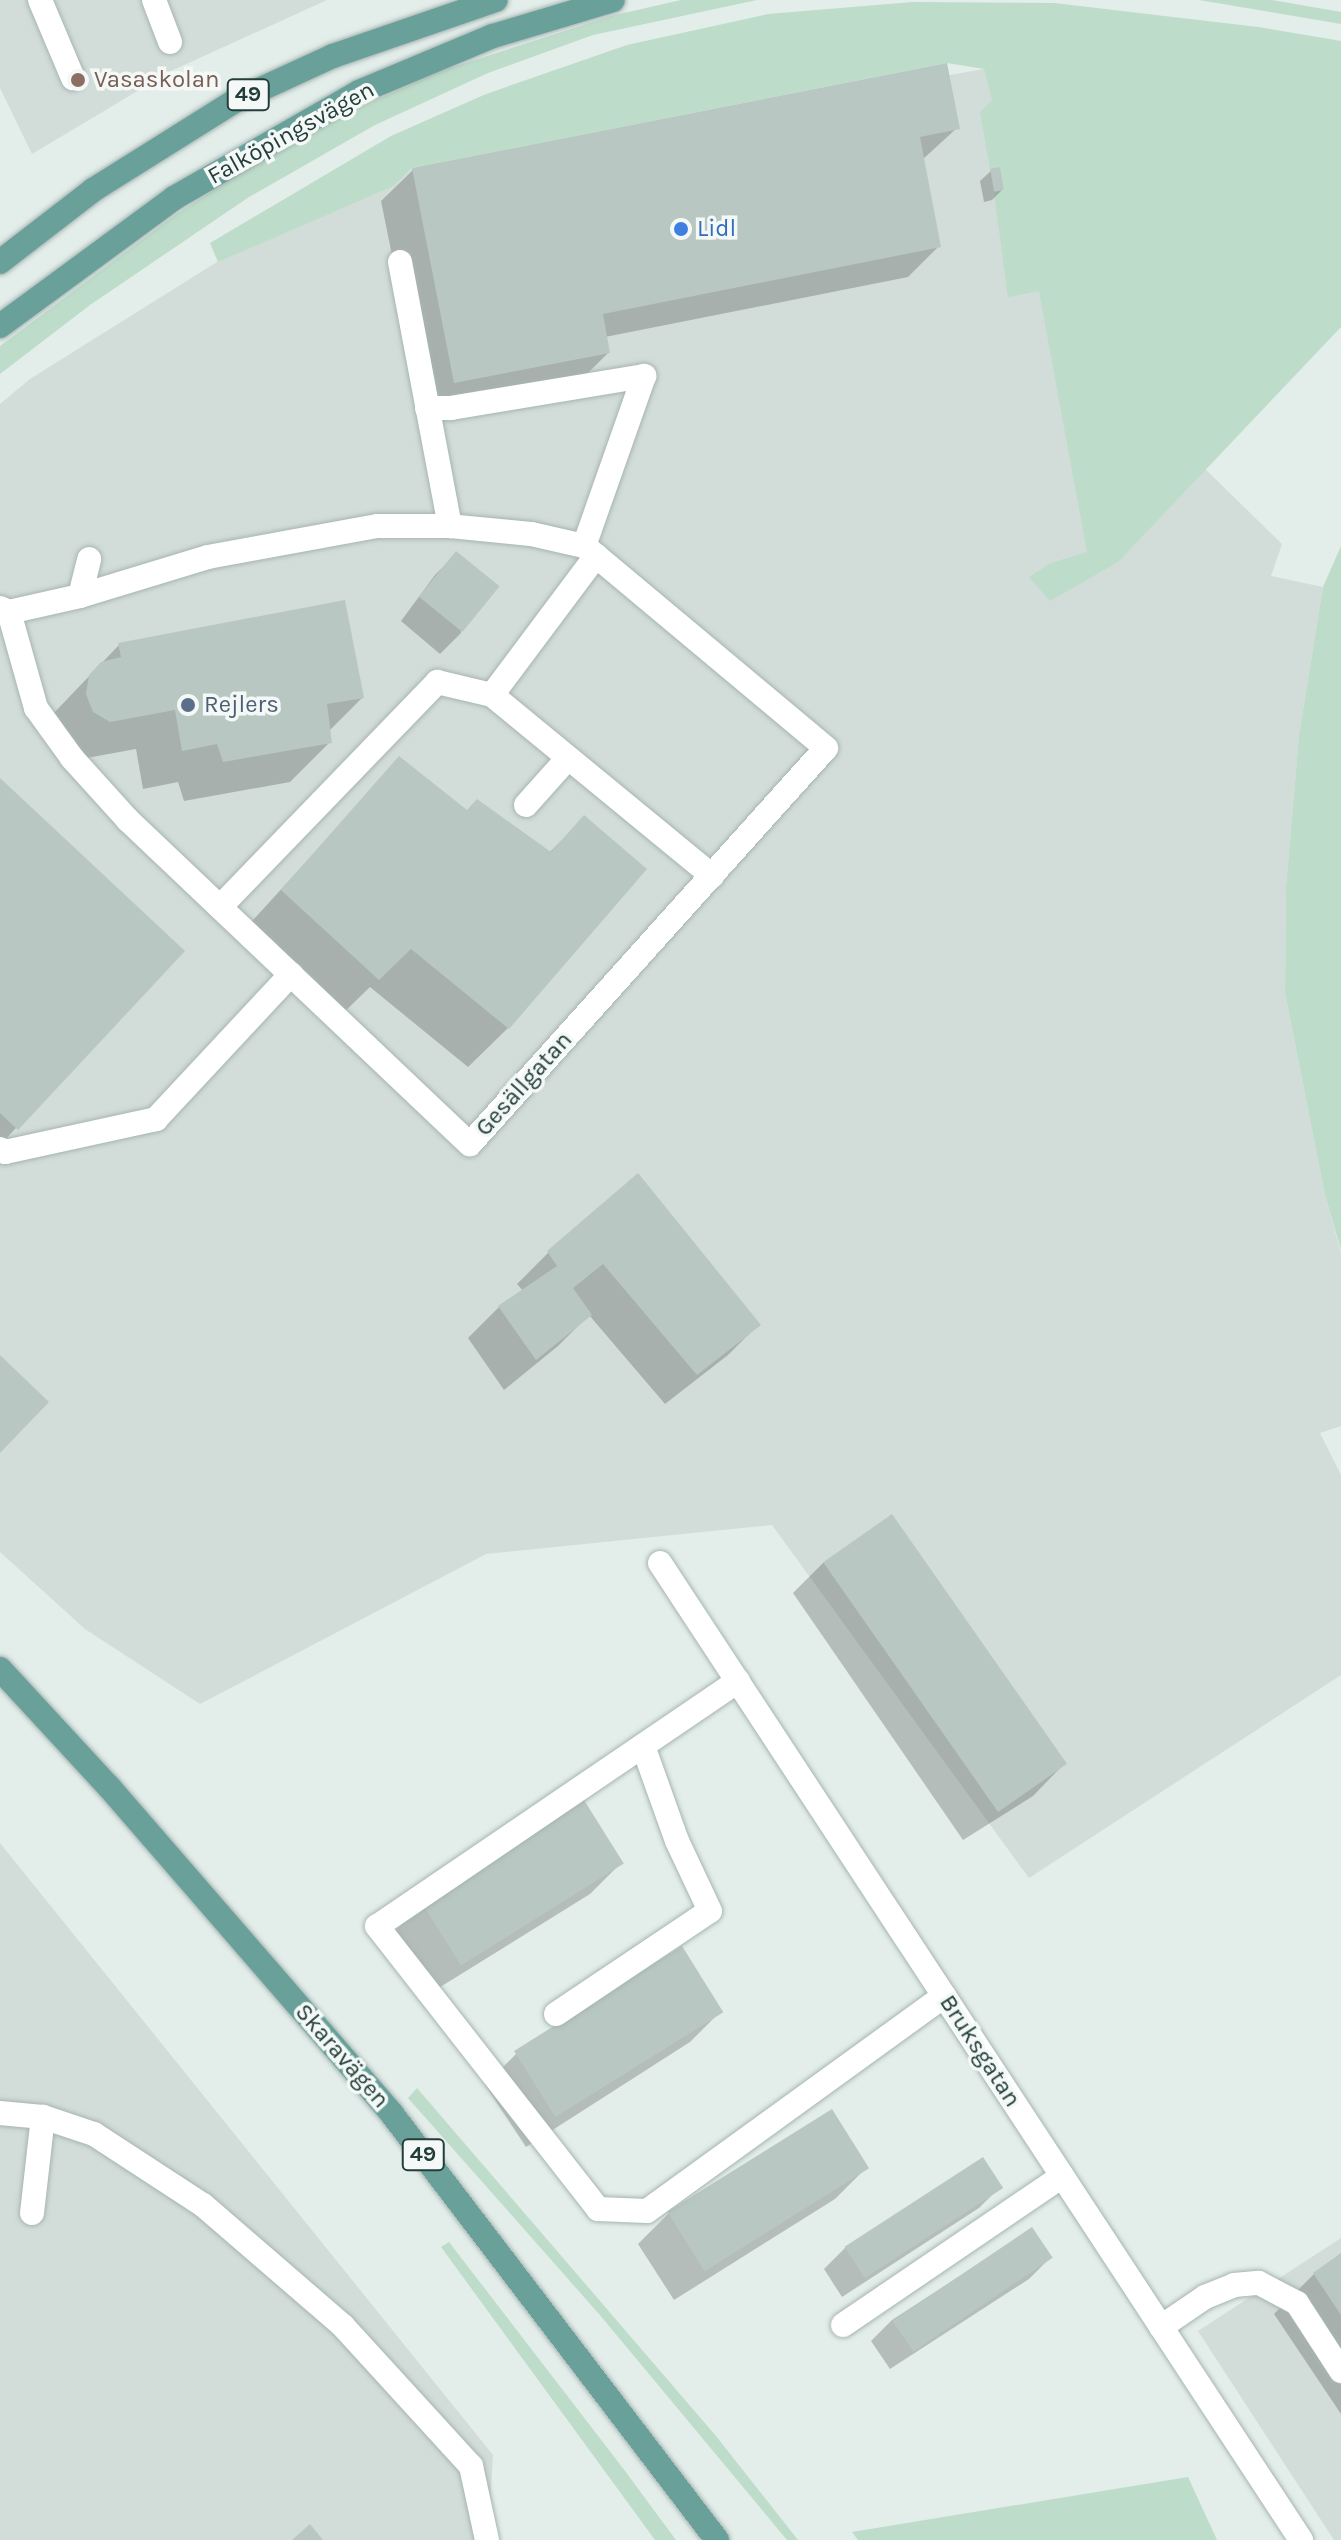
<!DOCTYPE html>
<html>
<head>
<meta charset="utf-8">
<style>
	body { margin:0 }
	#map { position:relative; width:1341px; height:2540px; overflow:hidden; background:#e3edea; font-family:Karla,sans-serif }
	div>[style] { position:absolute }
	[style*='--x'] { left:calc(var(--x)*1px); top:calc(var(--y)*1px); width:calc(var(--w)*1px); rotate:calc(var(--a)*1deg) }
	.built>* { inset:0; background:#d2dcd9 }
	.green>* { inset:0; background:#bdddca }
	.shadow>* { inset:0; background:#0003 }
	.building>* { inset:0; background:#b9c7c3; transform-origin:0 0 }
	.roads { filter:drop-shadow(0 0 2px #a6b5b2) drop-shadow(0 0 2px #a6b5b2) }
	.minor>* { height:24px; margin:-12px; padding:0 12px; transform-origin:12px; border-radius:12px; background:#fff }
	.major>* { height:24px; margin:-12px; padding:0 12px; transform-origin:12px; border-radius:12px; background:#69a19a }
	.dots>* { width:22px; height:22px; translate:-50% -50%; box-sizing:border-box; border:4px solid #f4f9f7; border-radius:50% }
	span { translate:-50% -50%; white-space:nowrap; text-align:center; line-height:1.15; -webkit-text-stroke:7px #f4f9f7; paint-order:stroke }
	.shield-label span { padding:2px 6px; background:#f4f9f7; border:2px solid; border-radius:6px; -webkit-text-stroke-width:0 }
	.shield-label { font-size:22px; color:#233e3a; font-weight:700 }
	.education-label { font-size:24px; color:#785e54 }
	.left { translate:0 -50%; text-align:left }
	.street-label { font-size:24px; color:#233e3a }
	.shop-label { font-size:24px; color:#366cbe }
	.service-label { font-size:24px; color:#4e5e75 }
</style>
</head>
<body>
<div id="map">
	<div class="built">
		<i style="clip-path:polygon(0 0,327px 0,171px 71px,32px 154px,0 88px)"></i>
		<i style="clip-path:polygon(984px 69px,1201px 465px,1282px 544px,1271px 576px,1323px 587px,1299px 735px,1286px 887px,1285px 993px,1325px 1195px,1341px 1253px,1341px 1426px,1320px 1433px,1341px 1475px,1341px 1675px,1029px 1878px,772px 1525px,486px 1554px,200px 1704px,85px 1629px,0 1552px,0 404px,30px 379px,217px 262px,394px 186px,412px 168px)"></i>
		<i style="clip-path:polygon(0 1843px,493px 2455px,488px 2540px,0 2540px)"></i>
		<i style="clip-path:polygon(1341px 2238px,1341px 2540px,1334px 2540px,1198px 2331px)"></i>
	</div>
	<div class="green">
		<i style="clip-path:polygon(681px 0,757px 0,593px 35px,488px 73px,375px 125px,249px 197px,90px 305px,0 374px,0 346px,174px 216px,260px 160px,353px 110px,441px 71px,611px 16px)"></i>
		<i style="clip-path:polygon(1199px 0,1272px 0,1341px 12px,1341px 24px)"></i>
		<i style="clip-path:polygon(913px 2px,1054px 3px,1258px 27px,1341px 41px,1341px 327px,1118px 562px,1050px 601px,1029px 577px,1051px 563px,1087px 552px,1039px 291px,1008px 297px,994px 193px,1004px 190px,1000px 167px,990px 169px,980px 112px,992px 100px,984px 69px,947px 63px,412px 168px,394px 186px,218px 262px,210px 243px,391px 136px,486px 94px,627px 45px,768px 14px)"></i>
		<i style="clip-path:polygon(1341px 546px,1341px 1250px,1325px 1195px,1285px 993px,1286px 887px,1299px 735px,1323px 587px)"></i>
		<i style="clip-path:polygon(417px 2088px,716px 2436px,798px 2540px,787px 2540px,599px 2314px,408px 2098px)"></i>
		<i style="clip-path:polygon(449px 2242px,622px 2467px,676px 2540px,655px 2540px,441px 2247px)"></i>
		<i style="clip-path:polygon(1188px 2477px,1217px 2540px,858px 2540px,852px 2532px)"></i>
	</div>
	<div class="shadow">
		<i style="clip-path:polygon(957px 128px,922px 160px,939px 246px,908px 277px,605px 337px,608px 353px,577px 384px,424px 413px,381px 201px,413px 170px)"></i>
		<i style="clip-path:polygon(991px 171px,1002px 190px,992px 200px,984px 202px,980px 181px)"></i>
		<i style="clip-path:polygon(456px 554px,461px 633px,440px 654px,401px 621px,435px 575px)"></i>
		<i style="clip-path:polygon(119px 645px,362px 698px,328px 732px,330px 742px,290px 782px,184px 801px,178px 782px,143px 789px,136px 749px,70px 761px,50px 717px)"></i>
		<i style="clip-path:polygon(400px 759px,467px 812px,549px 853px,584px 818px,508px 1028px,468px 1067px,370px 987px,338px 1018px,243px 931px)"></i>
		<i style="clip-path:polygon(0 781px,182px 951px,0 1145px)"></i>
		<i style="clip-path:polygon(638px 1176px,759px 1324px,728px 1355px,665px 1404px,589px 1315px,558px 1346px,504px 1390px,468px 1338px,499px 1307px,523px 1291px,517px 1284px,548px 1253px)"></i>
		<i style="clip-path:polygon(824px 1562px,1063px 1765px,1033px 1796px,963px 1840px,793px 1593px)"></i>
		<i style="clip-path:polygon(621px 1863px,590px 1894px,429px 1994px,392px 1934px,423px 1903px)"></i>
		<i style="clip-path:polygon(721px 2011px,690px 2042px,526px 2147px,485px 2085px,516px 2054px)"></i>
		<i style="clip-path:polygon(982px 2160px,1000px 2187px,979px 2208px,842px 2297px,824px 2269px,845px 2248px)"></i>
		<i style="clip-path:polygon(866px 2168px,835px 2199px,674px 2300px,638px 2244px,669px 2213px)"></i>
		<i style="clip-path:polygon(1032px 2229px,1050px 2258px,1029px 2279px,890px 2369px,871px 2341px,892px 2320px)"></i>
		<i style="clip-path:polygon(1341px 2256px,1341px 2414px,1274px 2314px,1314px 2274px)"></i>
	</div>
	<div class="building">
		<i style="clip-path:polygon(947px 63px,960px 129px,920px 137px,941px 247px,603px 314px,610px 353px,454px 383px,412px 168px)"></i>
		<i style="left:1000px;top:167px;width:23px;height:10px;rotate:80deg"></i>
		<i style="left:456px;top:551px;width:56px;height:59px;rotate:39deg"></i>
		<i style="clip-path:polygon(345px 600px,364px 698px,327px 704px,332px 743px,223px 762px,217px 744px,182px 751px,175px 710px,110px 722px,93px 712px,86px 694px,89px 675px,101px 662px,121px 657px,118px 643px)"></i>
		<i style="clip-path:polygon(399px 756px,467px 810px,477px 799px,551px 852px,584px 815px,647px 869px,509px 1029px,411px 949px,379px 980px,281px 890px)"></i>
		<i style="clip-path:polygon(0 778px,185px 951px,18px 1130px,0 1113px)"></i>
		<i style="clip-path:polygon(638px 1173px,761px 1325px,697px 1375px,603px 1264px,573px 1288px,592px 1315px,536px 1360px,498px 1306px,557px 1266px,547px 1251px)"></i>
		<i style="clip-path:polygon(0 1355px,49px 1402px,0 1453px)"></i>
		<i style="left:892px;top:1514px;width:305px;height:84px;rotate:55deg"></i>
		<i style="left:584px;top:1800px;width:75px;height:192px;rotate:58deg"></i>
		<i style="left:682px;top:1946px;width:78px;height:198px;rotate:58deg"></i>
		<i style="left:832px;top:2109px;width:70px;height:194px;rotate:58deg"></i>
		<i style="left:983px;top:2157px;width:37px;height:165px;rotate:57deg"></i>
		<i style="left:1032px;top:2227px;width:37px;height:168px;rotate:56deg"></i>
		<i style="clip-path:polygon(1341px 2253px,1341px 2315px,1313px 2273px)"></i>
		<i style="clip-path:polygon(310px 2524px,323px 2540px,292px 2540px)"></i>
	</div>
	<div class="roads">
		<div class="minor">
			<i style="--x:40;--y:0;--w:85;--a:67.1"></i>
			<i style="--x:154;--y:0;--w:45;--a:69.1"></i>
			<i style="--x:400;--y:262;--w:269;--a:79.3"></i>
			<i style="--x:427;--y:408;--w:24;--a:0"></i>
			<i style="--x:451;--y:408;--w:196;--a:-9.4"></i>
			<i style="--x:644;--y:376;--w:180;--a:109.4"></i>
			<i style="--x:80;--y:596;--w:38;--a:-76"></i>
			<i style="--x:0;--y:608;--w:10;--a:24"></i>
			<i style="--x:9;--y:612;--w:100;--a:74.3"></i>
			<i style="--x:36;--y:708;--w:62;--a:54.2"></i>
			<i style="--x:72;--y:758;--w:84;--a:47.9"></i>
			<i style="--x:128;--y:820;--w:471;--a:43.5"></i>
			<i style="--x:470;--y:1144;--w:532;--a:-48.04"></i>
			<i style="--x:826;--y:748;--w:315;--a:-140.1"></i>
			<i style="--x:584;--y:546;--w:54;--a:-167.2"></i>
			<i style="--x:531;--y:534;--w:81;--a:-174.4"></i>
			<i style="--x:450;--y:526;--w:73;--a:180"></i>
			<i style="--x:377;--y:526;--w:172;--a:169.6"></i>
			<i style="--x:208;--y:557;--w:134;--a:163.1"></i>
			<i style="--x:80;--y:596;--w:73;--a:167.3"></i>
			<i style="--x:492;--y:695;--w:285;--a:39.4"></i>
			<i style="--x:526;--y:805;--w:63;--a:-48.2"></i>
			<i style="--x:220;--y:907;--w:313;--a:-46"></i>
			<i style="--x:437;--y:682;--w:57;--a:13.3"></i>
			<i style="--x:492;--y:695;--w:174;--a:-53.2"></i>
			<i style="--x:0;--y:1149;--w:6;--a:31"></i>
			<i style="--x:5;--y:1152;--w:155;--a:-12.3"></i>
			<i style="--x:156;--y:1119;--w:198;--a:-47"></i>
			<i style="--x:660;--y:1563;--w:1169;--a:56.73"></i>
			<i style="--x:738;--y:1681;--w:436;--a:145.8"></i>
			<i style="--x:377;--y:1926;--w:359;--a:52"></i>
			<i style="--x:598;--y:2209;--w:49;--a:2.3"></i>
			<i style="--x:647;--y:2211;--w:367;--a:-35.9"></i>
			<i style="--x:556;--y:2014;--w:185;--a:-33.8"></i>
			<i style="--x:710;--y:1911;--w:77;--a:-115.2"></i>
			<i style="--x:677;--y:1841;--w:101;--a:-109.7"></i>
			<i style="--x:0;--y:2113;--w:43;--a:5.3"></i>
			<i style="--x:43;--y:2117;--w:54;--a:18.4"></i>
			<i style="--x:94;--y:2134;--w:130;--a:33.1"></i>
			<i style="--x:203;--y:2205;--w:185;--a:40.8"></i>
			<i style="--x:343;--y:2326;--w:190;--a:47.6"></i>
			<i style="--x:471;--y:2466;--w:76;--a:77.8"></i>
			<i style="--x:32;--y:2213;--w:97;--a:-83.5"></i>
			<i style="--x:843;--y:2325;--w:265;--a:-34.2"></i>
			<i style="--x:1161;--y:2327;--w:53;--a:-34.3"></i>
			<i style="--x:1205;--y:2297;--w:31;--a:-22"></i>
			<i style="--x:1234;--y:2285;--w:25;--a:-5"></i>
			<i style="--x:1259;--y:2283;--w:43;--a:27.8"></i>
			<i style="--x:1297;--y:2303;--w:81;--a:57.1"></i>
		</div>
		<div class="major">
			<i style="--x:0;--y:262;--w:118;--a:-37.7"></i>
			<i style="--x:93;--y:190;--w:168;--a:-32.1"></i>
			<i style="--x:235;--y:101;--w:108;--a:-24.7"></i>
			<i style="--x:333;--y:56;--w:172;--a:-19"></i>
			<i style="--x:0;--y:326;--w:216;--a:-36.3"></i>
			<i style="--x:174;--y:198;--w:213;--a:-29.8"></i>
			<i style="--x:359;--y:92;--w:145;--a:-22.7"></i>
			<i style="--x:493;--y:36;--w:125;--a:-16.7"></i>
			<i style="--x:0;--y:1669;--w:161;--a:47.3"></i>
			<i style="--x:109;--y:1787;--w:432;--a:49.1"></i>
			<i style="--x:392;--y:2114;--w:536;--a:52.66"></i>
		</div>
	</div>
	<div class="dots">
		<i style="left:78px;top:80px;background:#8d6e63"></i>
		<i style="left:681px;top:229px;background:#3f7fe0"></i>
		<i style="left:188px;top:705px;background:#5c6f8a"></i>
	</div>
	<div class="shield-label">
		<span style="left:248px;top:95px">49</span>
		<span style="left:423px;top:2155px">49</span>
	</div>
	<div class="education-label">
		<span class="left" style="left:94px;top:80px">Vasaskolan</span>
	</div>
	<div class="street-label">
		<span style="left:291px;top:133px;rotate:-29deg">Falköpingsvägen</span>
		<span style="left:524px;top:1084px;rotate:-48deg">Gesällgatan</span>
		<span style="left:980px;top:2051px;rotate:57deg">Bruksgatan</span>
		<span style="left:342px;top:2056px;rotate:49deg">Skaravägen</span>
	</div>
	<div class="shop-label">
		<span class="left" style="left:697px;top:229px">Lidl</span>
	</div>
	<div class="service-label">
		<span class="left" style="left:204px;top:705px">Rejlers</span>
	</div>
</div>
</body>
</html>
